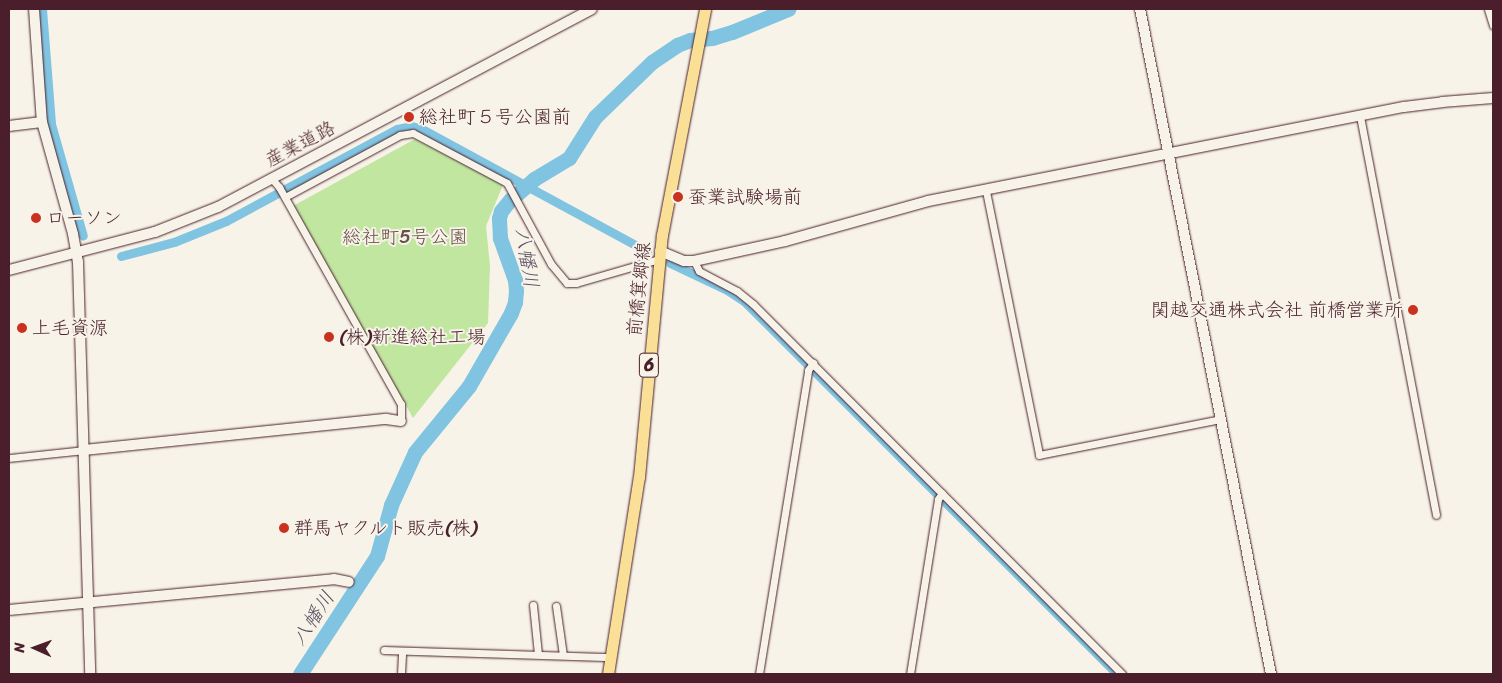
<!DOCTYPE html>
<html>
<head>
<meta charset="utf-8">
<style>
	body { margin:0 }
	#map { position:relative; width:1502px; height:683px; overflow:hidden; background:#f7f3e8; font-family:Sriracha,"Klee One",sans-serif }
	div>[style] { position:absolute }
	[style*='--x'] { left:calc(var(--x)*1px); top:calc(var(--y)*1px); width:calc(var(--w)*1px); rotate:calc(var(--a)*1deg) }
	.green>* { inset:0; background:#c0e6a0 }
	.canal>* { height:9px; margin:-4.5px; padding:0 4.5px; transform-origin:4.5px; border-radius:4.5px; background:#80c4e1 }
	.river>* { height:15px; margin:-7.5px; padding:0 7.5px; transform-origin:7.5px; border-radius:7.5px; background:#80c4e1 }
	.roads { filter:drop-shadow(0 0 1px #4a1f2b) drop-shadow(0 0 1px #4a1f2b) }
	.street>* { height:7px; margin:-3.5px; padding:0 3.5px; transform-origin:3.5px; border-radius:3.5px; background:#f7f3e8 }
	.secondary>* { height:10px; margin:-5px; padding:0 5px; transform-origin:5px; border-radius:5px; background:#f7f3e8 }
	.primary>* { height:11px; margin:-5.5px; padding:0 5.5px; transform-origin:5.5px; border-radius:5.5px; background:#fadf96 }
	.dots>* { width:14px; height:14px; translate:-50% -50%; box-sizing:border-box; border:2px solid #f7f3e8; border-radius:50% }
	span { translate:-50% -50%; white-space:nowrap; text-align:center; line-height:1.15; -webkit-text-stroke:4px #f7f3e8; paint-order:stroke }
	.shield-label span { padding:1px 4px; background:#f7f3e8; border:1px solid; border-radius:4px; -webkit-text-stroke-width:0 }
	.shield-label { font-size:18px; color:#4a1f2b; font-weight:700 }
	.poi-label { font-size:19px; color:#4a1f2b }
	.left { translate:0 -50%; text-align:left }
	.right { translate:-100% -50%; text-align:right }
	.street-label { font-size:19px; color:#4a1f2b }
	.park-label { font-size:19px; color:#685148 }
	.water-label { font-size:20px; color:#5a5162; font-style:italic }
	.frame { position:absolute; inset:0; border:10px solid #4a1f2b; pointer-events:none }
	.north { position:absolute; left:10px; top:623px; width:50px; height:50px; -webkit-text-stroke:4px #f7f3e8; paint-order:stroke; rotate:272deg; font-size:14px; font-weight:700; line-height:20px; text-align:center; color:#4a1f2b }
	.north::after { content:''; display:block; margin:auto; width:18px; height:22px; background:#4a1f2b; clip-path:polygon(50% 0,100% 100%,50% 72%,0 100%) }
</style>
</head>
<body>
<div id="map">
	<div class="green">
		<i style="clip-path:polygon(415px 139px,503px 185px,486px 226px,490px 266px,488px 323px,413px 418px,293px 206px)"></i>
	</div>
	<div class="canal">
		<i style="--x:42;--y:9;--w:115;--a:85.5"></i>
		<i style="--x:51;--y:124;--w:116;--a:74.1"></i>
		<i style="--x:121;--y:256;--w:55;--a:-14.8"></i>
		<i style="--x:174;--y:242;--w:56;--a:-22"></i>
		<i style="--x:226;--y:221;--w:194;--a:-28.3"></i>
		<i style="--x:397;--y:129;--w:14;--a:-12"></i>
		<i style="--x:411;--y:126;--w:9;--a:13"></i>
		<i style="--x:420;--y:128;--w:258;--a:28.5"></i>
		<i style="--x:670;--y:263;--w:63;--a:25.3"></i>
		<i style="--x:727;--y:290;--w:20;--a:33"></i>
		<i style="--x:744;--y:301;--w:528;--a:45"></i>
	</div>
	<div class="river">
		<i style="--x:300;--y:674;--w:141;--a:-56.9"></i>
		<i style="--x:377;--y:556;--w:53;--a:-74.6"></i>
		<i style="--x:391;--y:505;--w:58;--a:-65.6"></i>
		<i style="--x:415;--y:452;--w:85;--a:-50.7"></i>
		<i style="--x:469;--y:386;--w:84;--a:-60.1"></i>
		<i style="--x:511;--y:313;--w:12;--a:-70"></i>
		<i style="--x:515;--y:302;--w:11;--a:-85"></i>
		<i style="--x:516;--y:291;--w:11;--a:-95"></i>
		<i style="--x:515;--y:280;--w:45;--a:-109.7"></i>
		<i style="--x:500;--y:238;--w:20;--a:-93"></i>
		<i style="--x:499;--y:218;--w:7;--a:-74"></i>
		<i style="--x:501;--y:211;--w:14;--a:-51"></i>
		<i style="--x:510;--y:200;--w:32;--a:-41"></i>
		<i style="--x:534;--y:179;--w:41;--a:-31"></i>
		<i style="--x:569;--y:158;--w:49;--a:-57.6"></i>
		<i style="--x:595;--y:117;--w:79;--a:-44"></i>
		<i style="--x:652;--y:62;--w:30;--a:-34"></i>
		<i style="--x:677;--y:45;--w:14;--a:-21"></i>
		<i style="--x:690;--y:40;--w:22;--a:-5"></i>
		<i style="--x:712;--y:38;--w:21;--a:-17"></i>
		<i style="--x:732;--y:32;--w:61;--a:-22.3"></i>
	</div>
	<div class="roads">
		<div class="street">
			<i style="--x:1488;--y:9;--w:17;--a:73"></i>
			<i style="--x:1360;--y:116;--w:406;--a:79.2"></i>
			<i style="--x:272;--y:179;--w:11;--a:49"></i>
			<i style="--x:279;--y:187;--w:249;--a:60.7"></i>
			<i style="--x:401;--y:404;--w:17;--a:90"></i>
			<i style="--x:986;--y:191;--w:269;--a:78.6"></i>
			<i style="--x:1039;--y:455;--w:185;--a:-11.2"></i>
			<i style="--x:285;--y:197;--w:131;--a:-28.3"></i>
			<i style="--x:400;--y:135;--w:13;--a:-9"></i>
			<i style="--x:413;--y:133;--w:106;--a:28"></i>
			<i style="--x:507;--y:183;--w:92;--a:61.5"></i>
			<i style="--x:551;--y:264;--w:25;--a:50"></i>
			<i style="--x:567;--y:283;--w:9;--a:0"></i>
			<i style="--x:576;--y:283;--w:86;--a:-16.1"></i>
			<i style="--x:694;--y:261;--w:11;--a:63"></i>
			<i style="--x:699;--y:271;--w:43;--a:27.8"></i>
			<i style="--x:737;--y:291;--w:21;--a:39"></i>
			<i style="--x:753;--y:304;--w:523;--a:45.08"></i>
			<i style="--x:9;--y:458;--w:75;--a:-6.1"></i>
			<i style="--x:533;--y:605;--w:49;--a:84.2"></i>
			<i style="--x:556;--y:606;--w:49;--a:81.9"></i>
			<i style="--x:384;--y:650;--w:228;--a:1.8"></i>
			<i style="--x:401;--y:674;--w:22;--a:-87"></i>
			<i style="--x:759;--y:674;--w:308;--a:-80.8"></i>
			<i style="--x:808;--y:370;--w:9;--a:-54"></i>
			<i style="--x:910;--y:674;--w:177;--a:-80.9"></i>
			<i style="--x:938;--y:499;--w:7;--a:-56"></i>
		</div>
		<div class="secondary">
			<i style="--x:34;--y:9;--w:113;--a:86"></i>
			<i style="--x:42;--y:122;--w:116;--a:74.5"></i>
			<i style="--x:73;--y:234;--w:28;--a:80"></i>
			<i style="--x:78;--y:262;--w:412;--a:88.3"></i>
			<i style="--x:1140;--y:9;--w:678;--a:78.86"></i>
			<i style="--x:9;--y:126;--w:33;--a:-7"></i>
			<i style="--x:660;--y:251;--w:26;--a:23"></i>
			<i style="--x:684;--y:261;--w:10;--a:0"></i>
			<i style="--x:694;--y:261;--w:93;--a:-12.4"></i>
			<i style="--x:785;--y:241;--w:148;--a:-15.6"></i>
			<i style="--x:928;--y:201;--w:485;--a:-11.2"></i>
			<i style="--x:1404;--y:107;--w:38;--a:-7"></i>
			<i style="--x:1442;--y:102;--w:51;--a:-4.5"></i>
			<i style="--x:9;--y:270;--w:151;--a:-14.6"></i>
			<i style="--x:155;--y:232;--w:68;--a:-21.6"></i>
			<i style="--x:218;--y:207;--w:423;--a:-27.9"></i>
			<i style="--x:84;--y:450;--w:304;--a:-5.9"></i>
			<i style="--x:386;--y:419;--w:15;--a:8"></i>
			<i style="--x:9;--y:610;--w:326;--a:-5.4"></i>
			<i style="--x:334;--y:579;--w:15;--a:11"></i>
		</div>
		<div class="primary">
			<i style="--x:608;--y:674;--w:199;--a:-81.1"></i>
			<i style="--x:639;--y:477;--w:243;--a:-84.6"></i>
			<i style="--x:662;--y:235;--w:230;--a:-79.2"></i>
		</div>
	</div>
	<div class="dots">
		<i style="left:409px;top:117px;background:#c8321e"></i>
		<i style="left:678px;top:197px;background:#c8321e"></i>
		<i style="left:36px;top:218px;background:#c8321e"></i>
		<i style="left:1413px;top:310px;background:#c8321e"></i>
		<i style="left:22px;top:328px;background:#c8321e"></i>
		<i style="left:329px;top:337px;background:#c8321e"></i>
		<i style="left:284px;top:528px;background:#c8321e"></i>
	</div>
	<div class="shield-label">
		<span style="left:649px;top:365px">6</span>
	</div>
	<div class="poi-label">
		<span class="left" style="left:419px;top:117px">総社町５号公園前</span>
		<span class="left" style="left:688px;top:197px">蚕業試験場前</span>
		<span class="left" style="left:46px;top:218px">ローソン</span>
		<span class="right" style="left:1403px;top:310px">関越交通株式会社 前橋営業所</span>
		<span class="left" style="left:32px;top:328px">上毛資源</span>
		<span class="left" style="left:339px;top:337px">(株)新進総社工場</span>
		<span class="left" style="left:294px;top:528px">群馬ヤクルト販売(株)</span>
	</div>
	<div class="street-label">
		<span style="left:300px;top:144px;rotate:-28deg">産業道路</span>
		<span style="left:639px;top:289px;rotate:-84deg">前橋箕郷線</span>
	</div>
	<div class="park-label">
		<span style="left:405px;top:237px">総社町5号公園</span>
	</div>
	<div class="water-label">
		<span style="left:527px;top:258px;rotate:81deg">八幡川</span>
		<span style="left:313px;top:618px;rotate:-57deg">八幡川</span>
	</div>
	<div class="frame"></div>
	<div class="north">N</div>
</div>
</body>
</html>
